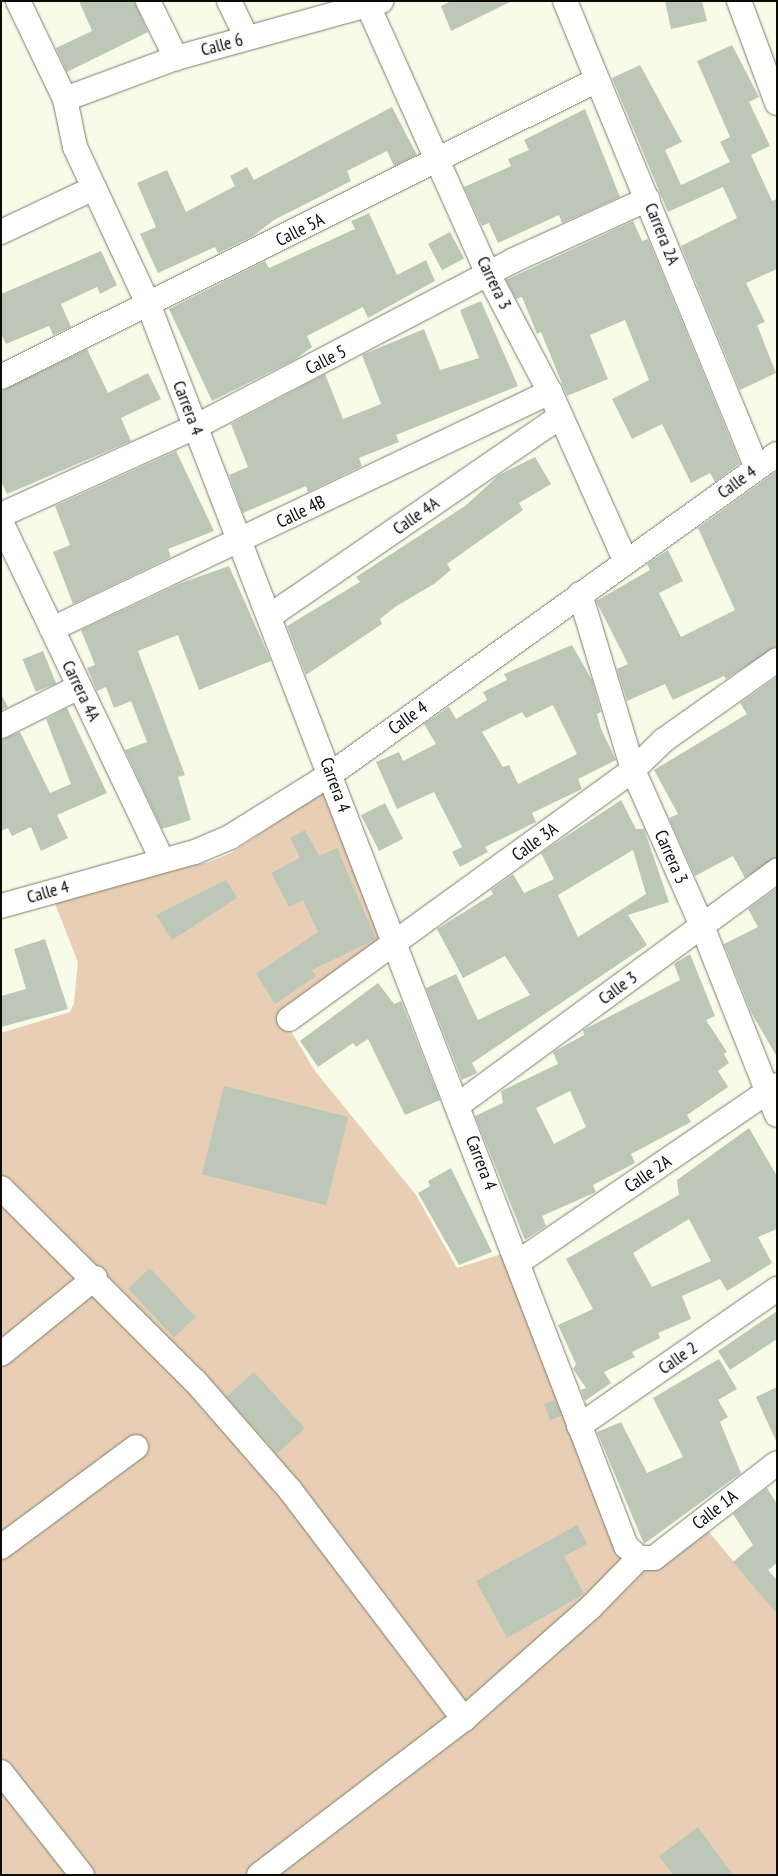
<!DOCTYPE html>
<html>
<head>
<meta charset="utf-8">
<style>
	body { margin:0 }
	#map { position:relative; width:778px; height:1876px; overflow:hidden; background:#f9fbe9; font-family:"PT Sans Narrow",sans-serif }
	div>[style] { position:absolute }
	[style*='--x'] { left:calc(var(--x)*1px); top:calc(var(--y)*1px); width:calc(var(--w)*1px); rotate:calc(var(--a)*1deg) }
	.green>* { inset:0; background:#e8ceb5 }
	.building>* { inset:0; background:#bdc7b8; transform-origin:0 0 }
	.roads { filter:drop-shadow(0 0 1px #7b7c6c) drop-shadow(0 0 1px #7b7c6c) }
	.street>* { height:24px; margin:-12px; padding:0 12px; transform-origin:12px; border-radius:12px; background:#fff }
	span { translate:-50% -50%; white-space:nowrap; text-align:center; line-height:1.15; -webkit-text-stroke:4px #fff; paint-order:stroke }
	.street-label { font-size:18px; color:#0b0c07 }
	.frame { position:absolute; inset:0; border:2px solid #0b0c07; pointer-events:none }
</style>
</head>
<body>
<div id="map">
	<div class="green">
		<i style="clip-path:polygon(323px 792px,382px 940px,280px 1013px,315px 1071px,416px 1195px,457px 1268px,502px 1254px,629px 1557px,704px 1526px,777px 1614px,777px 1875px,1px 1875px,1px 1033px,70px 1012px,74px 1003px,78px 962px,52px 896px,209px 862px,231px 853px)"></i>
	</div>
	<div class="building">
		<i style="clip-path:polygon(79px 1px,134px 1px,148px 32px,67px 72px,56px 48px,92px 31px)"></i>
		<i style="clip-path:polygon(451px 1px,510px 1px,510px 2px,451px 31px,441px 6px)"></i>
		<i style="clip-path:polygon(665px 1px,702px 1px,707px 21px,671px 29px)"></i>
		<i style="clip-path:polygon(732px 45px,759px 97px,749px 102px,770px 146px,751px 155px,772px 201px,777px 199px,777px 269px,746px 283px,765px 322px,757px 325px,776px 373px,740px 390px,681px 246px,737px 218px,723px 187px,668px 212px,612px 78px,640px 65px,682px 142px,665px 150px,681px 185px,730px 162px,720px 142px,730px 137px,697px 61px)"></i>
		<i style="clip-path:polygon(392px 107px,417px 155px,394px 166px,387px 151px,347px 171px,351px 181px,274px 220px,253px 236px,218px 253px,215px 247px,158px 273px,140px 234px,156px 227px,137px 183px,167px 170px,186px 212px,235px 186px,230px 176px,247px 167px,254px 180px)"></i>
		<i style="clip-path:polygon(585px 109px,620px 197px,562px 223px,559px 215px,498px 243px,489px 223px,482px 226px,464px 187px,511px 166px,508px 159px,529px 150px,524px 140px)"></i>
		<i style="clip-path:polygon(369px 213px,397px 275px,426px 260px,435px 281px,368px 318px,363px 307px,307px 336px,312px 347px,294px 360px,212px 401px,169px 309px,265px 261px,269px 268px,355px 229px,351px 221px)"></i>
		<i style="clip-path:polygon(633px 221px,642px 241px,648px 239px,740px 463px,715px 482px,710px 473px,691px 483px,662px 424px,632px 439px,612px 399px,649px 380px,625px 320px,590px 335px,608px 379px,567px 396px,541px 332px,537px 334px,522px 297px,516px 299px,506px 280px)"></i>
		<i style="left:450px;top:232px;width:30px;height:25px;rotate:62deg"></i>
		<i style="clip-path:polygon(101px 251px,117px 285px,100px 294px,97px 287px,61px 304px,71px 327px,53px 335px,49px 326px,6px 344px,1px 334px,1px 294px)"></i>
		<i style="clip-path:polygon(481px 301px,518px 386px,396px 435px,399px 442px,359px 458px,362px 466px,308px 492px,306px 486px,243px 513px,229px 475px,248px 467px,231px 424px,325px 374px,343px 419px,381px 404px,362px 355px,424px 329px,440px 370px,479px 358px,460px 310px)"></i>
		<i style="clip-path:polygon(87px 349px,108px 393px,148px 373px,161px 399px,121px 418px,131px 441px,7px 494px,1px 481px,1px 391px)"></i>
		<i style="clip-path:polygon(176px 451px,214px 531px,168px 549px,171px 557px,73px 604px,53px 552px,70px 545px,55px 506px)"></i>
		<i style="clip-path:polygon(535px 457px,551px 484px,519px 503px,523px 510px,447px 564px,451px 570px,434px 584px,395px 607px,380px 619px,382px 624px,306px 675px,287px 626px,360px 582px,356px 577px,465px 506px,499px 475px)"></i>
		<i style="clip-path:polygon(777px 471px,777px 646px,726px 679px,724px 676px,673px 700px,665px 684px,627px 701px,617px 669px,628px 664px,596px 601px,650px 570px,647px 564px,668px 550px,683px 581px,659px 593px,681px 637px,735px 610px,698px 528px)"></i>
		<i style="clip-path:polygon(229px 566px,271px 661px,199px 690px,178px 635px,138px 651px,185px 775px,178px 777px,191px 820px,162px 829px,125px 750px,147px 742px,131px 701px,114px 708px,106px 687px,97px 691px,87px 668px,95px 665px,81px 630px,181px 583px)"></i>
		<i style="clip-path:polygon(evenodd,572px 645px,592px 680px,601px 712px,597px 714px,601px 729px,616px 760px,578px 779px,582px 789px,532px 813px,536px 822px,485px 847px,488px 852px,460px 867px,452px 852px,462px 847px,434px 792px,397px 809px,376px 762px,399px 752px,403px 761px,436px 744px,424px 724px,449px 707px,456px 719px,487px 700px,483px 692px,507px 680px,504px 674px,572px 645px,553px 705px,577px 754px,518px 784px,509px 765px,503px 767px,482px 732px,522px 712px,526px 718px,553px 705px)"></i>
		<i style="left:43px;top:651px;width:35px;height:22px;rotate:68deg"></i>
		<i style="clip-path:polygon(777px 677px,777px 857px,745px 878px,733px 856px,695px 876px,669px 818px,678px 814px,654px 770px,747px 714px,740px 703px)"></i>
		<i style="clip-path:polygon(1px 694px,8px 707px,1px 710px)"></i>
		<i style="clip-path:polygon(67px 708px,107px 793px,57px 815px,68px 838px,41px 851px,31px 827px,12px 836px,8px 828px,1px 831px,1px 740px,20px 732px,50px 793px,71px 784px,46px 719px)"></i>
		<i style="clip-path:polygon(evenodd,621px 800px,636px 829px,644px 829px,669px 902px,628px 915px,647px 945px,472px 1063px,477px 1073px,462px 1080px,426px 988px,456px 974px,478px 1020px,530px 995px,505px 956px,463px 978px,437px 929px,493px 894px,491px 890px,513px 874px,524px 893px,554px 879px,541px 853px,621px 800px,633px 850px,646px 894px,578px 937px,558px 895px,633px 850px)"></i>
		<i style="left:385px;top:803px;width:40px;height:27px;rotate:63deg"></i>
		<i style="clip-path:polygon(305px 830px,319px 856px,337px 848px,376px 939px,312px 970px,316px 976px,275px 1004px,256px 974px,318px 932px,303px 900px,289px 907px,271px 873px,300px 858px,290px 838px)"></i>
		<i style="clip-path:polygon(226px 880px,237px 898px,172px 940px,156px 915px)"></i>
		<i style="clip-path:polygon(777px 888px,777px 1057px,751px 1012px,724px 944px,758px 927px,748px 909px)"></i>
		<i style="clip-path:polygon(45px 939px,68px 1009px,1px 1027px,1px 996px,26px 989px,14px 949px)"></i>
		<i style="clip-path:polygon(evenodd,690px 954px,715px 1016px,706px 1020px,727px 1052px,724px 1054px,729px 1063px,718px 1071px,728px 1087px,687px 1115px,691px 1122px,631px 1154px,635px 1163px,593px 1185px,596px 1192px,542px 1216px,546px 1226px,525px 1240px,475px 1116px,503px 1103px,501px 1091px,558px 1064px,553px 1052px,584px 1035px,583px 1030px,680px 980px,674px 964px,690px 954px,570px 1091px,586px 1127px,554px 1144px,536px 1108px,570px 1091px)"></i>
		<i style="clip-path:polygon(378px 983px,394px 1004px,401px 1001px,440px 1100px,405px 1115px,368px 1039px,356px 1047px,353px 1043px,318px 1067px,300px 1041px)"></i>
		<i style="left:224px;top:1086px;width:128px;height:91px;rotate:14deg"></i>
		<i style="clip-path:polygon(evenodd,749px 1128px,777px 1176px,777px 1229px,758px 1237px,772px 1263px,727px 1291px,720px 1279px,682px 1296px,691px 1319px,658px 1333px,660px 1338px,632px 1352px,635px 1357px,604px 1372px,611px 1383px,585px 1401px,581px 1390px,586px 1388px,573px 1369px,576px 1364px,558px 1325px,593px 1309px,566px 1259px,679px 1195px,677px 1180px,749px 1128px,689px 1219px,711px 1261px,652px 1287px,633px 1253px,689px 1219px)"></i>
		<i style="clip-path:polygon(451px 1168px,492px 1252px,459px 1265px,418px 1193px,430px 1186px,428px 1181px)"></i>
		<i style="left:150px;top:1268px;width:67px;height:30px;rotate:47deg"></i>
		<i style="clip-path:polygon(777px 1311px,777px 1339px,730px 1370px,718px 1351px)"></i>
		<i style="clip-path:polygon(719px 1359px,737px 1389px,718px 1400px,728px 1417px,720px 1422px,741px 1473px,644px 1544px,597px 1432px,621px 1422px,647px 1473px,683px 1457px,653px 1398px)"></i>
		<i style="left:254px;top:1372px;width:76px;height:37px;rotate:48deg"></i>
		<i style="clip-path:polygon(777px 1387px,777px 1443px,756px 1397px)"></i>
		<i style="left:555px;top:1400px;width:17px;height:12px;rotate:69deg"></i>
		<i style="clip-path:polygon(767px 1488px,777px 1504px,777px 1563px,768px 1570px,777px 1580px,777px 1614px,733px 1562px,753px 1545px,733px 1514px)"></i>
		<i style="clip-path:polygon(577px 1525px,587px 1544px,564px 1556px,584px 1594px,507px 1638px,476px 1581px)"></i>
		<i style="clip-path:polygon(698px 1827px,733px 1875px,673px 1875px,659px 1856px)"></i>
	</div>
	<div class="roads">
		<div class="street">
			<i style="--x:18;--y:1;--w:109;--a:64.4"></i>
			<i style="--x:65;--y:99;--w:49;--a:78.2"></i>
			<i style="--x:75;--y:147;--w:175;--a:65"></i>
			<i style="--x:149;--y:306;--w:1329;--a:68.96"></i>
			<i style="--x:626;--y:1546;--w:18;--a:43"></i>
			<i style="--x:639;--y:1558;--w:15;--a:0"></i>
			<i style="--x:654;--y:1558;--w:155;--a:-37.7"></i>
			<i style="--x:148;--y:1;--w:64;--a:63.8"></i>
			<i style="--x:229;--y:1;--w:41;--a:64.1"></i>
			<i style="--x:366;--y:1;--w:301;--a:65.9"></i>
			<i style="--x:489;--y:276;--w:131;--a:62.3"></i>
			<i style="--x:550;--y:392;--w:186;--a:65.9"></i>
			<i style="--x:565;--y:1;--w:505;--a:67.65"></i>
			<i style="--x:739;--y:1;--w:109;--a:69.6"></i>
			<i style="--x:65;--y:99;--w:118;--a:-20.3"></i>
			<i style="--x:176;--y:58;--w:213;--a:-15.5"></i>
			<i style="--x:1;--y:232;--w:103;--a:-25.3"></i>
			<i style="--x:1;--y:377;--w:666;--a:-26.49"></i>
			<i style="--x:1;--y:515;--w:213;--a:-24.4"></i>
			<i style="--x:195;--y:427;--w:360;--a:-27.6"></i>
			<i style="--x:514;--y:260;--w:147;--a:-24.5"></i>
			<i style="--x:1;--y:522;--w:374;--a:64.5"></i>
			<i style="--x:580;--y:594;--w:184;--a:73.2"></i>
			<i style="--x:633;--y:770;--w:171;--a:66.1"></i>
			<i style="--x:702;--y:926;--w:203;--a:68.4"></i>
			<i style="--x:270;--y:616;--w:353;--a:-34.5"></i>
			<i style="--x:52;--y:629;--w:552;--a:-25.45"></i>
			<i style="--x:1;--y:726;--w:87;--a:-26.6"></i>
			<i style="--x:1;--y:906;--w:201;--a:-15.6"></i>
			<i style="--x:195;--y:852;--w:38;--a:-23"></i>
			<i style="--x:230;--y:837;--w:119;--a:-32"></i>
			<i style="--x:331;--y:774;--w:549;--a:-35.66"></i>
			<i style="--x:289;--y:1019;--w:425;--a:-35.9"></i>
			<i style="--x:633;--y:770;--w:43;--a:-44.1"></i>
			<i style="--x:664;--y:740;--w:138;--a:-35.3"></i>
			<i style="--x:458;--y:1105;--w:396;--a:-36.3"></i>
			<i style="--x:1;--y:1188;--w:274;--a:44.9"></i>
			<i style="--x:195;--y:1381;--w:145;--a:48.9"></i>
			<i style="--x:290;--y:1490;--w:288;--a:52.8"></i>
			<i style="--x:520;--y:1261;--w:311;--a:-34.4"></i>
			<i style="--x:1;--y:1354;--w:121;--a:-39"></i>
			<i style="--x:579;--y:1426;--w:241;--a:-34.7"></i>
			<i style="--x:1;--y:1547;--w:168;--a:-36.5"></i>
			<i style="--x:1;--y:1772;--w:131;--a:51.8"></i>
			<i style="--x:259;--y:1875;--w:258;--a:-37.3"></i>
			<i style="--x:464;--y:1719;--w:168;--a:-41.4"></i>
			<i style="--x:590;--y:1608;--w:70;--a:-45.6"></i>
		</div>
	</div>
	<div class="street-label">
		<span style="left:222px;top:45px;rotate:-15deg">Calle 6</span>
		<span style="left:300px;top:230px;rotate:-27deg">Calle 5A</span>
		<span style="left:662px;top:234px;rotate:68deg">Carrera 2A</span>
		<span style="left:494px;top:283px;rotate:64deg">Carrera 3</span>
		<span style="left:326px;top:360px;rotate:-27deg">Calle 5</span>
		<span style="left:188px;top:408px;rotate:69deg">Carrera 4</span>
		<span style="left:737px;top:482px;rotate:-36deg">Calle 4</span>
		<span style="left:301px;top:512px;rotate:-26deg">Calle 4B</span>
		<span style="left:416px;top:516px;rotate:-35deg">Calle 4A</span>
		<span style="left:81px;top:691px;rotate:64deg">Carrera 4A</span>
		<span style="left:408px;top:718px;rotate:-36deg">Calle 4</span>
		<span style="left:335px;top:785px;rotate:70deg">Carrera 4</span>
		<span style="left:535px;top:842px;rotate:-36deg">Calle 3A</span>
		<span style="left:671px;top:857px;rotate:66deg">Carrera 3</span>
		<span style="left:48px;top:892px;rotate:-16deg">Calle 4</span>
		<span style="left:618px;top:988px;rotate:-36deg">Calle 3</span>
		<span style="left:481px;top:1163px;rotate:69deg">Carrera 4</span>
		<span style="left:648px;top:1174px;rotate:-34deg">Calle 2A</span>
		<span style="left:678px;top:1358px;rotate:-35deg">Calle 2</span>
		<span style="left:715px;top:1510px;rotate:-38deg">Calle 1A</span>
	</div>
	<div class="frame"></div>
</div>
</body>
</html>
